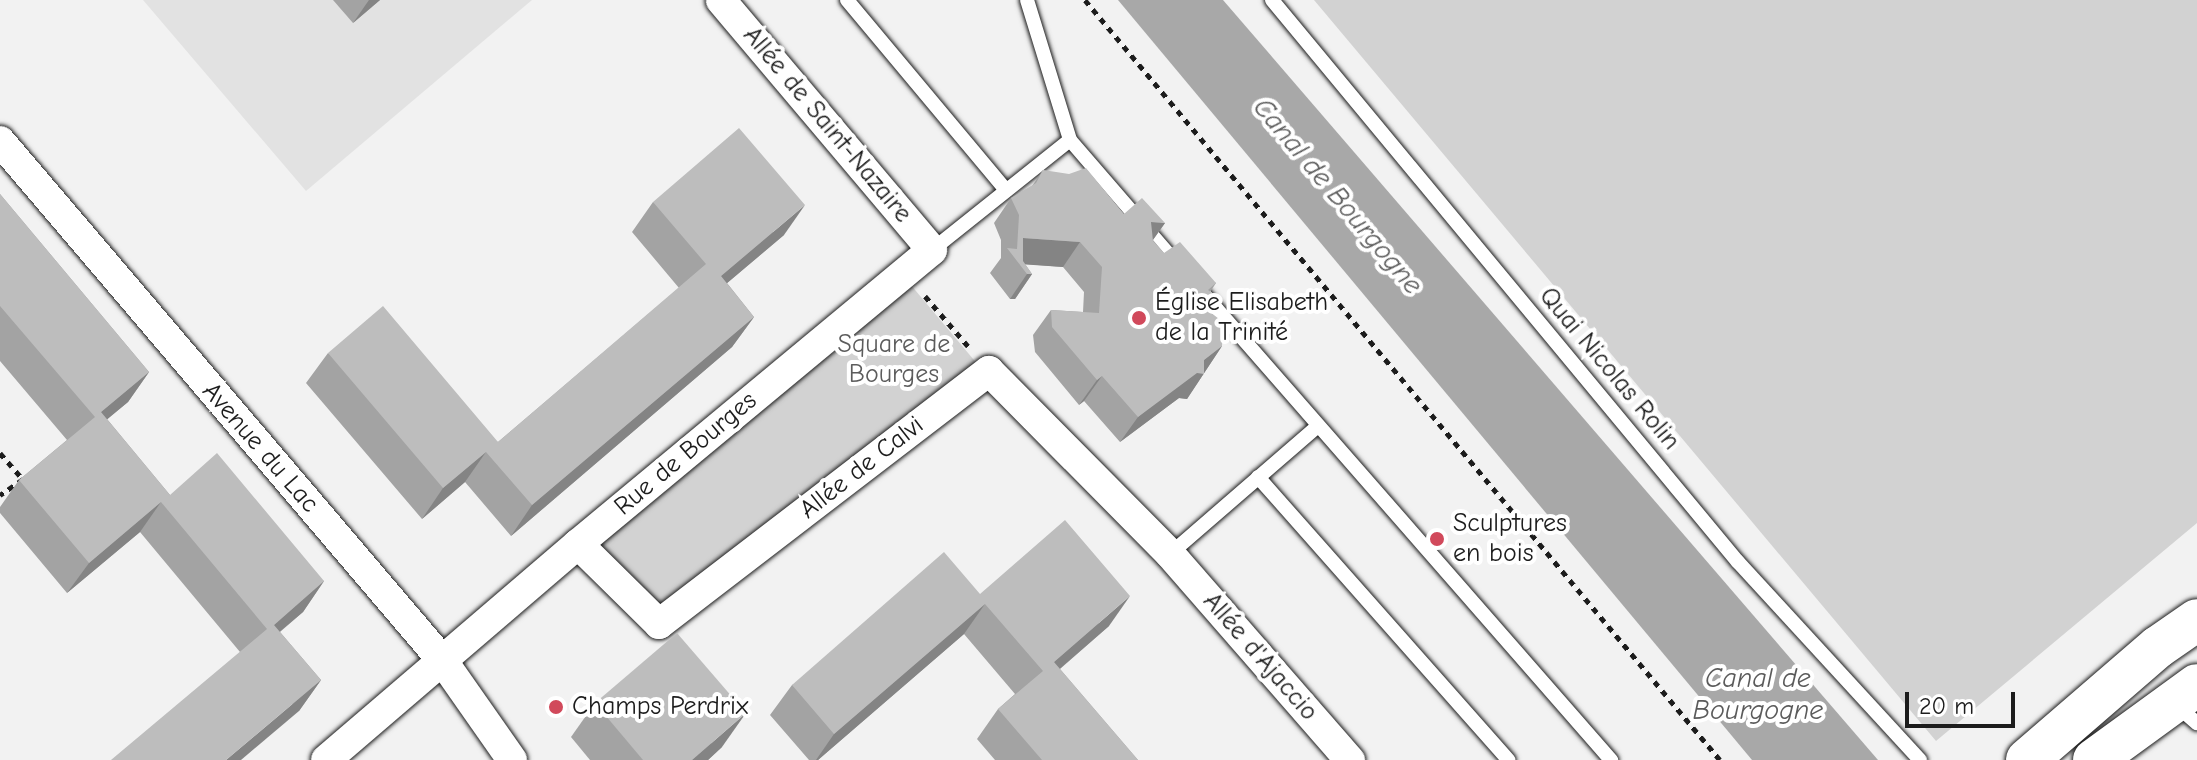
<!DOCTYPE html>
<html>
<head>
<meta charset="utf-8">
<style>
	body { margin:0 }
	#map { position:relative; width:2197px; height:760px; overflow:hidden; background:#f2f2f2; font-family:"Comic Neue",sans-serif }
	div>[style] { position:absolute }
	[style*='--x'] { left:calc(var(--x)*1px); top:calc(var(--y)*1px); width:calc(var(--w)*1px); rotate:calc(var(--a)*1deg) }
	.built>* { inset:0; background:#e2e2e2 }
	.green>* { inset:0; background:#d2d2d2 }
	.water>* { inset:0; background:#a8a8a8 }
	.path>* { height:5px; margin-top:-2.5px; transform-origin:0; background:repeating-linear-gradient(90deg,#1c1c1c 0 6px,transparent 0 12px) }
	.roads { filter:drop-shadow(0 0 2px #1c1c1c) drop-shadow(0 0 2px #1c1c1c) }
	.service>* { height:14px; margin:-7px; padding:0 7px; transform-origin:7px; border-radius:7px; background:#fff }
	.minor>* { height:30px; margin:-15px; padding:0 15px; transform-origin:15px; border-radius:15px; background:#fff }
	.secondary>* { height:42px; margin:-21px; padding:0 21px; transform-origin:21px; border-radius:21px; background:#fff }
	.wall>* { inset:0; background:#a3a3a3 }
	.shaded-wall>* { inset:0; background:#848484 }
	.building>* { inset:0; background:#bdbdbd }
	.dots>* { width:22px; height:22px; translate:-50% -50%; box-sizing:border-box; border:4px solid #fff; border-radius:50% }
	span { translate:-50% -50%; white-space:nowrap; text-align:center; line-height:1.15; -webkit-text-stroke:8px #fff; paint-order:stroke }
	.street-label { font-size:26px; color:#1c1c1c }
	.poi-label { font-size:26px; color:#1c1c1c }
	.left { translate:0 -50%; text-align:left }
	.park-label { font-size:26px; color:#5c5c5c }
	.water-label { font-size:28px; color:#5b5b5b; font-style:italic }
	.scale { position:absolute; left:1905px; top:692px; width:110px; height:36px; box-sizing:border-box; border:4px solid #1c1c1c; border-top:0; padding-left:10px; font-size:24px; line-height:28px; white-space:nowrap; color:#1c1c1c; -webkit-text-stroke:6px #fff; paint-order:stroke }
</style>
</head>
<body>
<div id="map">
	<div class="built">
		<i style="clip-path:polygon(143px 0,532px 0,306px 191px)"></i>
	</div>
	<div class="green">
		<i style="clip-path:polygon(1314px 0,2197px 0,2197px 523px,1936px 741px)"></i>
		<i style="clip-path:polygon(905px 278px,979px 366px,658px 609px,588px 544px)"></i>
	</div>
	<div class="water">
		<i style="clip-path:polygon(1118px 0,1223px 0,1878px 760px,1752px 760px)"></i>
	</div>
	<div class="path">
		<i style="--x:1085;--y:0;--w:990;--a:50.12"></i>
		<i style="--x:925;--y:296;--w:66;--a:49.3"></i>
		<i style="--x:0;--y:453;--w:35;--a:49"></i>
		<i style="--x:23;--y:479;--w:28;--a:145"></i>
	</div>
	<div class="roads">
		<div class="service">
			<i style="--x:847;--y:0;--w:248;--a:50.1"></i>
			<i style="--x:1027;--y:0;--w:146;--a:72.9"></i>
			<i style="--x:1070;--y:140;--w:165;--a:49.2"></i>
			<i style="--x:1272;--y:0;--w:730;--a:50.34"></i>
			<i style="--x:1738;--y:562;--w:269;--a:47.4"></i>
			<i style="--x:932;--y:250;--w:176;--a:-38.6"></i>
			<i style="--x:1202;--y:292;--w:622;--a:48.85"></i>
			<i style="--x:1258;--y:477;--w:378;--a:48.5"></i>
			<i style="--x:1170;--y:554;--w:196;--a:-40.9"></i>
			<i style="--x:2176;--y:705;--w:28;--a:41"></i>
		</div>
		<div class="minor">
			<i style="--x:0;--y:141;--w:682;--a:49.58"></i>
			<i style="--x:442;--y:660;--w:122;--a:55"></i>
			<i style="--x:578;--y:544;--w:114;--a:44.6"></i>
			<i style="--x:659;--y:624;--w:416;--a:-37.5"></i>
			<i style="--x:989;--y:371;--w:257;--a:45.3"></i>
			<i style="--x:1170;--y:554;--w:274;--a:48.9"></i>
			<i style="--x:326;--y:760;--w:332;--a:-40.6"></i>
			<i style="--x:578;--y:544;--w:460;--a:-39.7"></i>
			<i style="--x:932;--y:250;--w:327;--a:-130.2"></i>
		</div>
		<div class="secondary">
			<i style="--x:2027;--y:760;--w:173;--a:-40.8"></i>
			<i style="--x:2158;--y:647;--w:47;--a:-34.7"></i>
			<i style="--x:2094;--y:760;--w:127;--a:-36.1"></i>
		</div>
	</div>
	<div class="wall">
		<i style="clip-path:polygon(333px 0,380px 0,353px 23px)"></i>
		<i style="clip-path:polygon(1043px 170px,1124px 214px,1165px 223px,1153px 240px,1164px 253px,1216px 283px,1210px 292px,1210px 312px,1222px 346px,1187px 399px,1179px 398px,1120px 442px,1084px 401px,1079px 405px,1035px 352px,1033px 335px,1051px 310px,1083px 312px,1084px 292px,1063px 267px,1025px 264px,1032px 274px,1015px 299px,1010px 299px,990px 273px,1001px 258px,1001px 240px,994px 223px,1011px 198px,1032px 186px)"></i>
		<i style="clip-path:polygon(0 194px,149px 372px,128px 402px,107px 419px,170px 495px,324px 581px,303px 612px,280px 632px,321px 680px,299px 711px,240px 652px,140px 532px,67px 593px,0 513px,0 507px,19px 480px,67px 440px,0 361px)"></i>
		<i style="clip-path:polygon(653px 202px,784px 235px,727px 283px,754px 317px,732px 347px,511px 536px,465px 482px,422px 519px,306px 383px,328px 353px,498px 442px,679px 288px,632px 232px)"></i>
		<i style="clip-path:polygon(980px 594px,1109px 626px,1060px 669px,1138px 760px,995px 760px,977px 739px,998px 709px,1015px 694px,964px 634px,818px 760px,809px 760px,770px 715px,792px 685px)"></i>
		<i style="clip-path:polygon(595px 703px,722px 747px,708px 760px,590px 760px,571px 737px)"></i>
	</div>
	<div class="shaded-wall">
		<i style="clip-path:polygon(369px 0,380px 0,353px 23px)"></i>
		<i style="clip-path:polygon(805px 205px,784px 235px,700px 306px,721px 276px)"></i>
		<i style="clip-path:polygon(1151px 222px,1165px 223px,1147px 248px)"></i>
		<i style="clip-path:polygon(1023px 238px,1080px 242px,1063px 267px,1019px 264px)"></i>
		<i style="clip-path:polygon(1027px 274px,1032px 274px,1015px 299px,1010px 299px)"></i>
		<i style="clip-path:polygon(754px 317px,732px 347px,511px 536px,532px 505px)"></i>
		<i style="clip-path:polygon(1222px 346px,1187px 399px,1179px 398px,1120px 442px,1138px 417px,1204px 360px)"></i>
		<i style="clip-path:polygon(149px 372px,128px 402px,80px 442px,101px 412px)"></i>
		<i style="clip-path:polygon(1102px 376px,1084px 401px,1079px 405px,1097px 380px)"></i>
		<i style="clip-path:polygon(486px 452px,465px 482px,422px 519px,443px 488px)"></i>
		<i style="clip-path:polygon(161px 502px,140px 532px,67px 593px,89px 563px)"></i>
		<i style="clip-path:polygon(324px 581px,303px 612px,252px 655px,274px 625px)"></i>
		<i style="clip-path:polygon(1130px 596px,1109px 626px,1033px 692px,1054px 662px)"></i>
		<i style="clip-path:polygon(985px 604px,964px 634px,818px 760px,816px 760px,834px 734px)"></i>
		<i style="clip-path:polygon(321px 680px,299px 711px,241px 760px,226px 760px)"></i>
		<i style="clip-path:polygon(746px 713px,722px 747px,708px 760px,692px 760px)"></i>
	</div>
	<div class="building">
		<i style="clip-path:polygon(739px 128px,805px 205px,721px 276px,754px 317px,532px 505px,486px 452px,443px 488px,328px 353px,383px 306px,498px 442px,706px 264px,653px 202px)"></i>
		<i style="clip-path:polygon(1086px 168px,1124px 214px,1142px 198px,1165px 223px,1151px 222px,1153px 241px,1164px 253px,1180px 242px,1216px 283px,1208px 290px,1216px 296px,1210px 312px,1223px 322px,1222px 346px,1204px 360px,1204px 374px,1197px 373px,1138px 417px,1102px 376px,1097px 380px,1052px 327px,1051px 310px,1099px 313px,1102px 267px,1080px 242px,1023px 238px,1023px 261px,1032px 274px,1027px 274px,1007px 248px,1017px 249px,1019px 215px,1011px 198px,1036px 183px,1043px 170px,1069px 174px)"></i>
		<i style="clip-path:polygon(0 194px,149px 372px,101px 412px,170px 495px,217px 453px,324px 581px,274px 625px,321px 680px,226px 760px,111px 760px,267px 629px,161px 502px,89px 563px,19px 480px,95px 417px,0 306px)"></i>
		<i style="clip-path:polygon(1065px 520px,1130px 596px,1054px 662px,1138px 760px,1042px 760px,998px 709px,1043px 671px,985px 604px,834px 734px,792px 685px,944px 552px,980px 594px)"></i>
		<i style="clip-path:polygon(677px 633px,746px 713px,692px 760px,643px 760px,595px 703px)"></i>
	</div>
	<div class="dots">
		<i style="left:1139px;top:318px;background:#d1495b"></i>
		<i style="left:1437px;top:539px;background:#d1495b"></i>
		<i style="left:556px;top:707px;background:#d1495b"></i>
	</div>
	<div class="street-label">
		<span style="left:827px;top:125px;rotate:50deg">Allée de Saint-Nazaire</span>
		<span style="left:1609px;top:369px;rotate:50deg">Quai Nicolas Rolin</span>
		<span style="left:260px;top:448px;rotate:49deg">Avenue du Lac</span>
		<span style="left:686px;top:454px;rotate:-40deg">Rue de Bourges</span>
		<span style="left:862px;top:468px;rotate:-38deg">Allée de Calvi</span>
		<span style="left:1260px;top:657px;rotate:49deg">Allée d'Ajaccio</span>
	</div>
	<div class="poi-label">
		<span class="left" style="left:1155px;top:318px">Église Elisabeth<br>de la Trinité</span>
		<span class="left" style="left:1453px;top:539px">Sculptures<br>en bois</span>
		<span class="left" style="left:572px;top:707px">Champs Perdrix</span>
	</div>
	<div class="park-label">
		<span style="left:894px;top:360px">Square de<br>Bourges</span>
	</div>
	<div class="water-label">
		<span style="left:1338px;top:196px;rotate:50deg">Canal de Bourgogne</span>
		<span style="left:1758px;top:694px">Canal de<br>Bourgogne</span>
	</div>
	<div class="scale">20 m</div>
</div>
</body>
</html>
